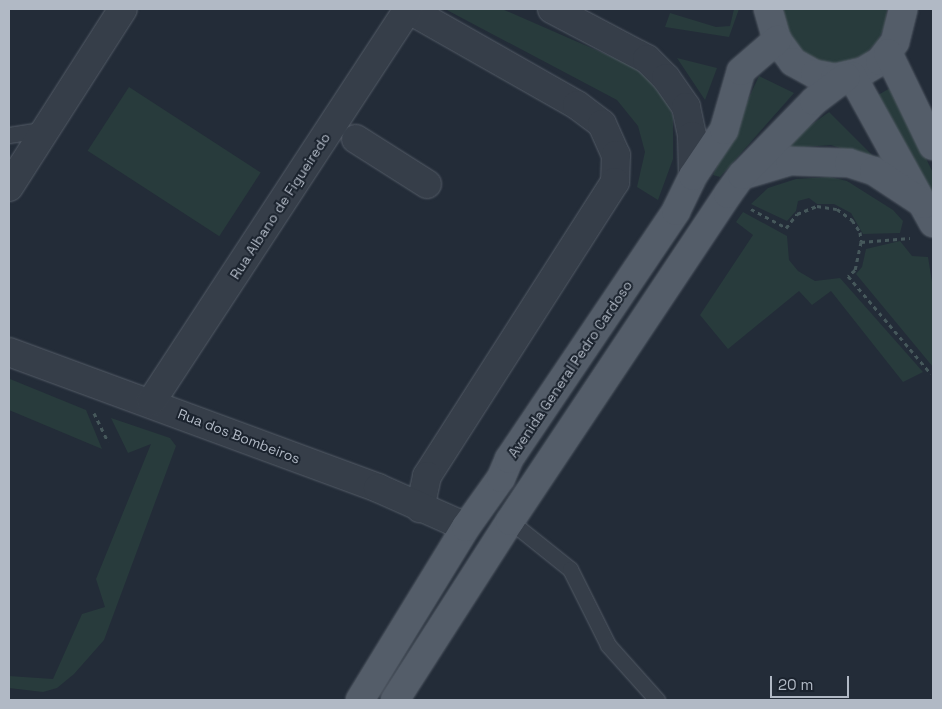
<!DOCTYPE html>
<html>
<head>
<meta charset="utf-8">
<style>
	body { margin:0 }
	#map { position:relative; width:942px; height:709px; overflow:hidden; background:#232c38; font-family:"Space Grotesk",sans-serif }
	div>[style] { position:absolute }
	[style*='--x'] { left:calc(var(--x)*1px); top:calc(var(--y)*1px); width:calc(var(--w)*1px); rotate:calc(var(--a)*1deg) }
	.green>* { inset:0; background:#283b3c; transform-origin:0 0 }
	.path>* { height:3px; margin-top:-1.5px; transform-origin:0; background:repeating-linear-gradient(90deg,#46585b 0 4px,transparent 0 8px) }
	.roads { filter:drop-shadow(0 0 1px #545c67) drop-shadow(0 0 1px #545c67) }
	.lane>* { height:15px; margin:-7.5px; padding:0 7.5px; transform-origin:7.5px; border-radius:7.5px; background:#363e49 }
	.street>* { height:28px; margin:-14px; padding:0 14px; transform-origin:14px; border-radius:14px; background:#363e49 }
	.primary>* { height:28px; margin:-14px; padding:0 14px; transform-origin:14px; border-radius:14px; background:#545d69 }
	span { translate:-50% -50%; white-space:nowrap; text-align:center; line-height:1.15; -webkit-text-stroke:4px #1b232e; paint-order:stroke }
	.street-label { font-size:14px; color:#b1b9c5 }
	.frame { position:absolute; inset:0; border:10px solid #b1b9c5; pointer-events:none }
	.scale { position:absolute; left:770px; top:676px; width:79px; height:22px; box-sizing:border-box; border:2px solid #b1b9c5; border-top:0; padding-left:6px; font-size:15px; line-height:18px; white-space:nowrap; color:#b1b9c5; -webkit-text-stroke:4px #1b232e; paint-order:stroke }
</style>
</head>
<body>
<div id="map">
	<div class="green">
		<i style="clip-path:polygon(445px 9px,502px 9px,628px 64px,644px 74px,668px 104px,673px 116px,673px 159px,658px 200px,637px 187px,645px 152px,638px 126px,617px 100px)"></i>
		<i style="clip-path:polygon(734px 9px,739px 9px,729px 37px,665px 27px,670px 13px,716px 27px,730px 26px)"></i>
		<i style="clip-path:polygon(783px 9px,887px 9px,885px 26px,877px 42px,865px 54px,849px 62px,832px 64px,814px 60px,800px 50px,788px 36px)"></i>
		<i style="clip-path:polygon(677px 58px,717px 68px,705px 100px)"></i>
		<i style="clip-path:polygon(759px 76px,794px 93px,720px 177px,713px 175px)"></i>
		<i style="left:129px;top:87px;width:157px;height:76px;rotate:33deg"></i>
		<i style="clip-path:polygon(892px 87px,933px 173px,933px 206px,871px 99px)"></i>
		<i style="clip-path:polygon(829px 112px,877px 160px,831px 145px,778px 149px)"></i>
		<i style="clip-path:polygon(830px 177px,847px 181px,893px 210px,903px 221px,900px 233px,863px 234px,851px 213px,834px 204px,817px 204px,809px 198px,798px 201px,796px 211px,787px 221px,751px 204px,768px 188px,796px 179px)"></i>
		<i style="clip-path:polygon(743px 212px,787px 236px,789px 260px,798px 271px,815px 281px,840px 278px,923px 372px,903px 382px,831px 291px,812px 305px,799px 291px,728px 349px,700px 315px,753px 235px,736px 222px)"></i>
		<i style="clip-path:polygon(900px 241px,912px 256px,928px 257px,933px 288px,933px 367px,856px 274px,862px 267px,866px 249px)"></i>
		<i style="clip-path:polygon(10px 379px,86px 410px,102px 449px,9px 410px)"></i>
		<i style="clip-path:polygon(111px 418px,170px 438px,176px 446px,104px 640px,74px 674px,57px 688px,43px 692px,9px 688px,9px 676px,53px 679px,82px 614px,105px 607px,96px 579px,151px 444px,128px 453px)"></i>
	</div>
	<div class="path">
		<i style="--x:751;--y:209;--w:40;--a:28"></i>
		<i style="--x:786;--y:228;--w:18;--a:-52"></i>
		<i style="--x:797;--y:214;--w:22;--a:-22"></i>
		<i style="--x:817;--y:206;--w:20;--a:9"></i>
		<i style="--x:837;--y:209;--w:19;--a:36"></i>
		<i style="--x:852;--y:220;--w:14;--a:56"></i>
		<i style="--x:860;--y:232;--w:10;--a:84"></i>
		<i style="--x:861;--y:242;--w:29;--a:102"></i>
		<i style="--x:855;--y:270;--w:9;--a:139"></i>
		<i style="--x:848;--y:276;--w:128;--a:49.7"></i>
		<i style="--x:861;--y:242;--w:49;--a:-4.7"></i>
		<i style="--x:94;--y:413;--w:32;--a:64"></i>
	</div>
	<div class="roads">
		<div class="lane">
			<i style="--x:9;--y:135;--w:37;--a:-9"></i>
			<i style="--x:510;--y:521;--w:77;--a:38.7"></i>
			<i style="--x:570;--y:569;--w:85;--a:63.4"></i>
			<i style="--x:608;--y:645;--w:74;--a:48.3"></i>
		</div>
		<div class="street">
			<i style="--x:408;--y:9;--w:194;--a:29.6"></i>
			<i style="--x:577;--y:105;--w:31;--a:37"></i>
			<i style="--x:602;--y:124;--w:34;--a:66"></i>
			<i style="--x:616;--y:155;--w:27;--a:92"></i>
			<i style="--x:615;--y:182;--w:349;--a:122.6"></i>
			<i style="--x:427;--y:476;--w:33;--a:102"></i>
			<i style="--x:552;--y:9;--w:107;--a:27.8"></i>
			<i style="--x:647;--y:59;--w:27;--a:45"></i>
			<i style="--x:666;--y:78;--w:35;--a:55"></i>
			<i style="--x:686;--y:107;--w:30;--a:78"></i>
			<i style="--x:692;--y:136;--w:40;--a:88.6"></i>
			<i style="--x:356;--y:139;--w:84;--a:32.4"></i>
			<i style="--x:9;--y:187;--w:211;--a:-57.4"></i>
			<i style="--x:9;--y:352;--w:393;--a:20.2"></i>
			<i style="--x:378;--y:488;--w:96;--a:23.9"></i>
			<i style="--x:151;--y:402;--w:470;--a:-56.8"></i>
		</div>
		<div class="primary">
			<i style="--x:768;--y:9;--w:32;--a:74"></i>
			<i style="--x:777;--y:40;--w:27;--a:54"></i>
			<i style="--x:793;--y:62;--w:25;--a:29"></i>
			<i style="--x:815;--y:74;--w:20;--a:11"></i>
			<i style="--x:835;--y:78;--w:28;--a:-13"></i>
			<i style="--x:862;--y:72;--w:21;--a:-31"></i>
			<i style="--x:880;--y:61;--w:24;--a:-52"></i>
			<i style="--x:895;--y:42;--w:34;--a:-76"></i>
			<i style="--x:888;--y:53;--w:103;--a:64.2"></i>
			<i style="--x:852;--y:76;--w:168;--a:61.1"></i>
			<i style="--x:743;--y:175;--w:49;--a:-16.6"></i>
			<i style="--x:790;--y:161;--w:59;--a:1.9"></i>
			<i style="--x:849;--y:163;--w:26;--a:18"></i>
			<i style="--x:874;--y:171;--w:60;--a:33.4"></i>
			<i style="--x:360;--y:700;--w:203;--a:-58.5"></i>
			<i style="--x:466;--y:527;--w:60;--a:-54.5"></i>
			<i style="--x:501;--y:478;--w:21;--a:-67"></i>
			<i style="--x:509;--y:459;--w:299;--a:-56"></i>
			<i style="--x:676;--y:211;--w:39;--a:-64"></i>
			<i style="--x:693;--y:176;--w:55;--a:-56"></i>
			<i style="--x:724;--y:130;--w:61;--a:-73.9"></i>
			<i style="--x:741;--y:71;--w:48;--a:-40.7"></i>
			<i style="--x:395;--y:700;--w:213;--a:-57.3"></i>
			<i style="--x:510;--y:521;--w:393;--a:-56.3"></i>
			<i style="--x:728;--y:194;--w:24;--a:-54"></i>
			<i style="--x:742;--y:175;--w:103;--a:-45.8"></i>
			<i style="--x:814;--y:101;--w:40;--a:-37"></i>
		</div>
	</div>
	<div class="street-label">
		<span style="left:280px;top:206px;rotate:-57deg">Rua Albano de Figueiredo</span>
		<span style="left:570px;top:369px;rotate:-56deg">Avenida General Pedro Cardoso</span>
		<span style="left:239px;top:436px;rotate:21deg">Rua dos Bombeiros</span>
	</div>
	<div class="frame"></div>
	<div class="scale">20 m</div>
</div>
</body>
</html>
